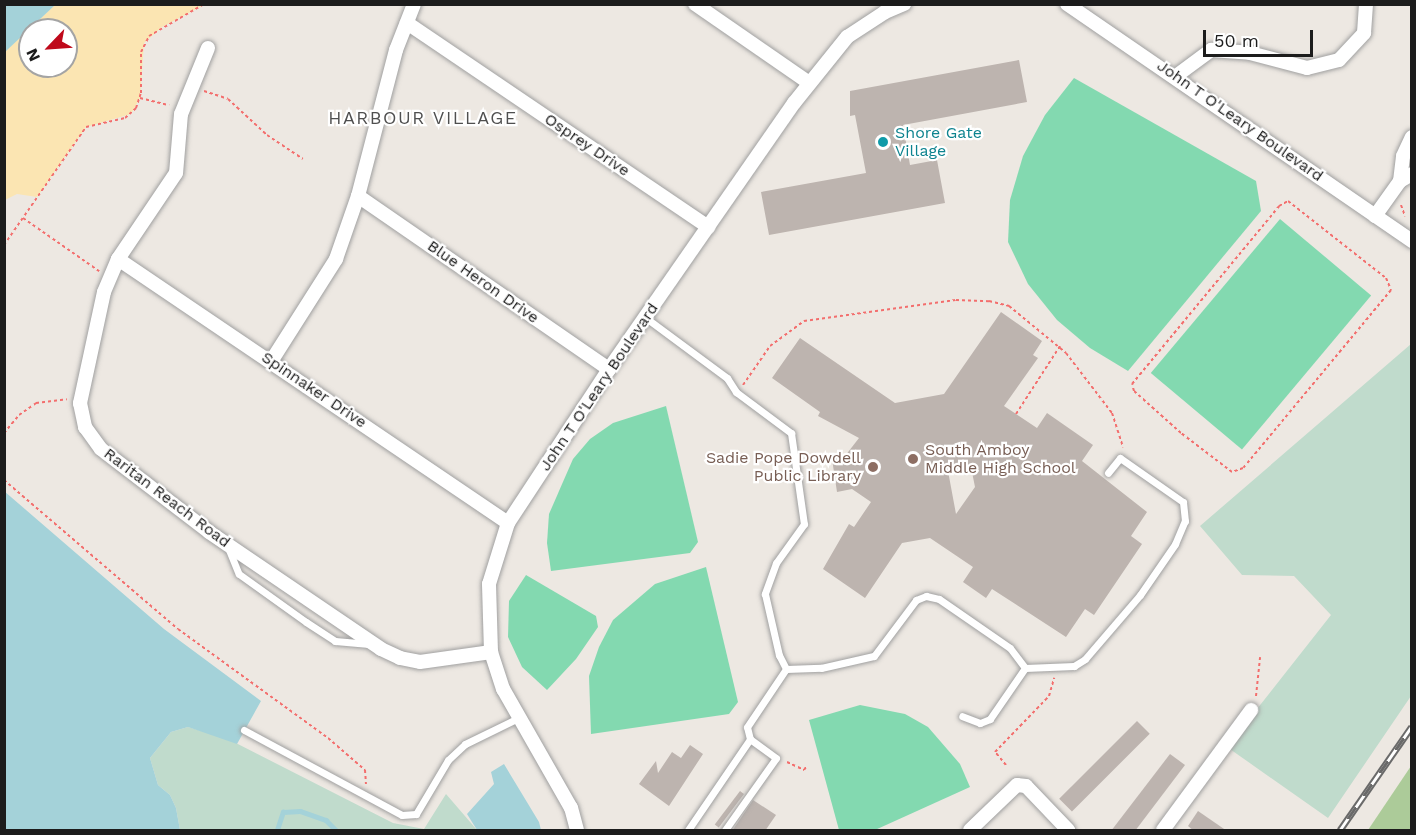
<!DOCTYPE html>
<html>
<head>
<meta charset="utf-8">
<style>
	body { margin:0 }
	#map { position:relative; width:1416px; height:835px; overflow:hidden; background:#ede8e2; font-family:"Work Sans",sans-serif }
	div>[style] { position:absolute }
	[style*='--x'] { left:calc(var(--x)*1px); top:calc(var(--y)*1px); width:calc(var(--w)*1px); rotate:calc(var(--a)*1deg) }
	.forest>* { inset:0; background:#accb99 }
	.wetland>* { inset:0; background:#c0dbcc }
	.sand>* { inset:0; background:#fbe5b2 }
	.pitch>* { inset:0; background:#83d9b0; transform-origin:0 0 }
	.water>* { inset:0; background:#a4d2d9 }
	.stream>* { height:4.5px; margin:-2.25px; padding:0 2.25px; transform-origin:2.25px; border-radius:2.25px; background:#a4d2d9 }
	.building>* { inset:0; background:#bdb4af; transform-origin:0 0 }
	.path>* { height:2px; margin-top:-1px; transform-origin:0; background:repeating-linear-gradient(90deg,#f36e6d 0 3px,transparent 0 6px) }
	.roads { filter:drop-shadow(0 0 2px #a0a0a0) drop-shadow(0 0 2px #a0a0a0) }
	.service>* { height:7px; margin:-3.5px; padding:0 3.5px; transform-origin:3.5px; border-radius:3.5px; background:#fff }
	.minor>* { height:14px; margin:-7px; padding:0 7px; transform-origin:7px; border-radius:7px; background:#fff }
	.rail>* { height:7px; margin-top:-3.5px; transform-origin:0; background:repeating-linear-gradient(90deg,#fff 0 14px,#6a6a6a 0 28px); box-sizing:border-box; border-block:2px solid #6a6a6a }
	.dots>* { width:16px; height:16px; translate:-50% -50%; box-sizing:border-box; border:3px solid #fff; border-radius:50% }
	span { translate:-50% -50%; white-space:nowrap; text-align:center; line-height:1.15; -webkit-text-stroke:4.5px #fff; paint-order:stroke }
	.street-label { font-size:16px; color:#1c1c1c }
	.culture-label { font-size:16px; color:#0d838f }
	.left { translate:0 -50%; text-align:left }
	.education-label { font-size:16px; color:#785e54 }
	.right { translate:-100% -50%; text-align:right }
	.neighbourhood-label { font-size:18px; color:#4f4f4f; letter-spacing:1.5px }
	.frame { position:absolute; inset:0; border:6px solid #1c1c1c; pointer-events:none }
	.north { position:absolute; left:18px; top:18px; width:60px; height:60px; box-sizing:border-box; background:#fff; border:2px solid #a4a4a4; border-radius:50%; rotate:245deg; font-size:16px; font-weight:700; line-height:24px; text-align:center; color:#1c1c1c }
	.north::after { content:''; display:block; margin:auto; width:21px; height:27px; background:#bf091b; clip-path:polygon(50% 0,100% 100%,50% 72%,0 100%) }
	.scale { position:absolute; left:1203px; top:30px; width:110px; height:27px; box-sizing:border-box; border:3px solid #1c1c1c; border-top:0; padding-left:8px; font-size:18px; line-height:21px; white-space:nowrap; color:#1c1c1c; -webkit-text-stroke:4px #fff; paint-order:stroke }
</style>
</head>
<body>
<div id="map">
	<div class="forest">
		<i style="clip-path:polygon(1411px 766px,1411px 830px,1368px 830px)"></i>
	</div>
	<div class="wetland">
		<i style="clip-path:polygon(1411px 344px,1411px 696px,1328px 818px,1227px 747px,1331px 615px,1294px 576px,1242px 575px,1200px 526px)"></i>
		<i style="clip-path:polygon(188px 727px,228px 739px,393px 823px,424px 829px,446px 794px,477px 830px,180px 830px,176px 808px,170px 795px,158px 785px,150px 758px,171px 732px)"></i>
	</div>
	<div class="sand">
		<i style="clip-path:polygon(evenodd,55px 5px,204px 5px,162px 27px,144px 43px,140px 98px,131px 114px,86px 127px,37px 197px,17px 194px,5px 200px,4px 52px,55px 5px,30px 30px,66px 30px,66px 66px,30px 66px,30px 30px)"></i>
	</div>
	<div class="pitch">
		<i style="clip-path:polygon(1074px 78px,1256px 181px,1261px 211px,1128px 371px,1090px 348px,1057px 320px,1028px 284px,1008px 242px,1010px 200px,1023px 156px,1045px 115px)"></i>
		<i style="left:1280px;top:219px;width:119px;height:201px;rotate:40deg"></i>
		<i style="clip-path:polygon(666px 406px,698px 542px,690px 553px,551px 571px,547px 543px,549px 514px,573px 459px,590px 439px,613px 423px)"></i>
		<i style="clip-path:polygon(706px 567px,738px 702px,729px 714px,591px 734px,589px 676px,599px 647px,613px 620px,655px 584px)"></i>
		<i style="clip-path:polygon(526px 575px,596px 616px,598px 627px,576px 659px,547px 690px,522px 667px,508px 637px,509px 601px)"></i>
		<i style="clip-path:polygon(860px 705px,905px 714px,928px 727px,960px 764px,970px 787px,875px 830px,839px 830px,809px 720px)"></i>
	</div>
	<div class="water">
		<i style="clip-path:polygon(5px 4px,55px 4px,55px 5px,5px 52px)"></i>
		<i style="clip-path:polygon(4px 491px,164px 629px,261px 701px,237px 744px,188px 727px,171px 732px,150px 758px,158px 785px,170px 795px,176px 808px,180px 830px,5px 830px)"></i>
		<i style="clip-path:polygon(504px 764px,539px 822px,541px 830px,477px 830px,467px 814px,494px 784px,491px 772px)"></i>
	</div>
	<div class="stream">
		<i style="--x:277;--y:830;--w:19;--a:-72"></i>
		<i style="--x:283;--y:812;--w:17;--a:-3"></i>
		<i style="--x:300;--y:811;--w:28;--a:19"></i>
		<i style="--x:326;--y:820;--w:14;--a:45"></i>
	</div>
	<div class="building">
		<i style="clip-path:polygon(1019px 60px,1027px 102px,903px 125px,910px 165px,937px 160px,945px 203px,769px 235px,761px 192px,866px 173px,855px 115px,850px 116px,850px 91px)"></i>
		<i style="clip-path:polygon(evenodd,1001px 312px,1042px 341px,1033px 355px,1038px 358px,1004px 406px,1037px 428px,1047px 413px,1093px 445px,1082px 461px,1147px 512px,1131px 536px,1142px 544px,1094px 615px,1085px 609px,1066px 637px,992px 589px,986px 598px,963px 582px,973px 567px,930px 538px,902px 543px,865px 598px,823px 569px,849px 524px,854px 527px,871px 502px,852px 489px,837px 492px,832px 459px,845px 456px,859px 438px,818px 416px,820px 412px,772px 378px,800px 338px,895px 403px,944px 394px,1001px 312px,971px 467px,975px 487px,956px 514px,948px 471px,971px 467px)"></i>
		<i style="left:1137px;top:721px;width:18px;height:110px;rotate:45deg"></i>
		<i style="clip-path:polygon(690px 745px,703px 754px,669px 806px,639px 784px,656px 761px,658px 773px,672px 752px,681px 758px)"></i>
		<i style="clip-path:polygon(1170px 754px,1185px 765px,1135px 831px,1111px 831px)"></i>
		<i style="left:740px;top:791px;width:5px;height:42px;rotate:37deg"></i>
		<i style="clip-path:polygon(753px 800px,776px 815px,765px 831px,732px 831px)"></i>
		<i style="clip-path:polygon(1198px 811px,1227px 831px,1194px 831px,1188px 826px)"></i>
	</div>
	<div class="path">
		<i style="--x:204;--y:91;--w:25;--a:18"></i>
		<i style="--x:228;--y:99;--w:53;--a:42.7"></i>
		<i style="--x:267;--y:135;--w:43;--a:33.7"></i>
		<i style="--x:140;--y:98;--w:30;--a:14"></i>
		<i style="--x:1288;--y:201;--w:125;--a:38.2"></i>
		<i style="--x:1386;--y:278;--w:13;--a:67"></i>
		<i style="--x:1391;--y:290;--w:231;--a:129.7"></i>
		<i style="--x:1243;--y:468;--w:12;--a:160"></i>
		<i style="--x:1232;--y:472;--w:64;--a:-142.6"></i>
		<i style="--x:1181;--y:433;--w:63;--a:-138.2"></i>
		<i style="--x:1134;--y:391;--w:7;--a:-106"></i>
		<i style="--x:1132;--y:384;--w:231;--a:-50.4"></i>
		<i style="--x:1279;--y:206;--w:10;--a:-29"></i>
		<i style="--x:1401;--y:205;--w:12;--a:70"></i>
		<i style="--x:23;--y:218;--w:93;--a:34.9"></i>
		<i style="--x:4;--y:245;--w:144;--a:-55.2"></i>
		<i style="--x:86;--y:127;--w:40;--a:-13"></i>
		<i style="--x:125;--y:118;--w:15;--a:-42"></i>
		<i style="--x:136;--y:108;--w:16;--a:-72"></i>
		<i style="--x:141;--y:93;--w:41;--a:-90"></i>
		<i style="--x:141;--y:52;--w:18;--a:-63"></i>
		<i style="--x:149;--y:36;--w:64;--a:-30.2"></i>
		<i style="--x:743;--y:385;--w:47;--a:-55.3"></i>
		<i style="--x:770;--y:346;--w:42;--a:-36.3"></i>
		<i style="--x:804;--y:321;--w:153;--a:-7.9"></i>
		<i style="--x:956;--y:300;--w:33;--a:2"></i>
		<i style="--x:989;--y:301;--w:21;--a:14"></i>
		<i style="--x:1009;--y:306;--w:74;--a:39.5"></i>
		<i style="--x:1066;--y:353;--w:76;--a:52.5"></i>
		<i style="--x:1112;--y:413;--w:36;--a:72"></i>
		<i style="--x:1016;--y:414;--w:81;--a:-57.1"></i>
		<i style="--x:4;--y:433;--w:23;--a:-50"></i>
		<i style="--x:19;--y:415;--w:21;--a:-35"></i>
		<i style="--x:36;--y:403;--w:31;--a:-7"></i>
		<i style="--x:826;--y:477;--w:9;--a:-13"></i>
		<i style="--x:4;--y:480;--w:229;--a:40.6"></i>
		<i style="--x:178;--y:629;--w:185;--a:36"></i>
		<i style="--x:328;--y:738;--w:49;--a:40.9"></i>
		<i style="--x:365;--y:770;--w:14;--a:86"></i>
		<i style="--x:1256;--y:696;--w:39;--a:-84"></i>
		<i style="--x:787;--y:762;--w:19;--a:25"></i>
		<i style="--x:804;--y:770;--w:4;--a:-56"></i>
		<i style="--x:1006;--y:765;--w:17;--a:-130"></i>
		<i style="--x:995;--y:752;--w:78;--a:-46"></i>
		<i style="--x:1049;--y:696;--w:19;--a:-74"></i>
	</div>
	<div class="roads">
		<div class="service">
			<i style="--x:646;--y:318;--w:101;--a:36.5"></i>
			<i style="--x:727;--y:378;--w:17;--a:57"></i>
			<i style="--x:736;--y:392;--w:69;--a:36.7"></i>
			<i style="--x:791;--y:433;--w:92;--a:81.9"></i>
			<i style="--x:804;--y:524;--w:48;--a:125.7"></i>
			<i style="--x:776;--y:563;--w:33;--a:110"></i>
			<i style="--x:765;--y:594;--w:63;--a:77.1"></i>
			<i style="--x:779;--y:655;--w:16;--a:63"></i>
			<i style="--x:227;--y:545;--w:31;--a:68"></i>
			<i style="--x:239;--y:574;--w:82;--a:35.6"></i>
			<i style="--x:306;--y:622;--w:35;--a:33"></i>
			<i style="--x:335;--y:641;--w:37;--a:5"></i>
			<i style="--x:1025;--y:668;--w:49;--a:-2.3"></i>
			<i style="--x:1074;--y:666;--w:13;--a:-32"></i>
			<i style="--x:1085;--y:659;--w:84;--a:-49.3"></i>
			<i style="--x:1140;--y:595;--w:62;--a:-55.5"></i>
			<i style="--x:1175;--y:544;--w:25;--a:-67"></i>
			<i style="--x:1185;--y:521;--w:19;--a:-96"></i>
			<i style="--x:1183;--y:502;--w:77;--a:-145.1"></i>
			<i style="--x:1120;--y:458;--w:19;--a:129"></i>
			<i style="--x:786;--y:669;--w:35;--a:-2"></i>
			<i style="--x:821;--y:668;--w:54;--a:-12.8"></i>
			<i style="--x:874;--y:656;--w:70;--a:-53.1"></i>
			<i style="--x:916;--y:600;--w:11;--a:-22"></i>
			<i style="--x:926;--y:596;--w:13;--a:13"></i>
			<i style="--x:939;--y:599;--w:86;--a:34.6"></i>
			<i style="--x:1010;--y:648;--w:25;--a:53"></i>
			<i style="--x:1025;--y:668;--w:62;--a:124.5"></i>
			<i style="--x:990;--y:719;--w:11;--a:158"></i>
			<i style="--x:980;--y:723;--w:19;--a:-159"></i>
			<i style="--x:244;--y:730;--w:179;--a:28.3"></i>
			<i style="--x:402;--y:815;--w:14;--a:-4"></i>
			<i style="--x:416;--y:814;--w:63;--a:-59.3"></i>
			<i style="--x:448;--y:760;--w:23;--a:-43"></i>
			<i style="--x:465;--y:744;--w:59;--a:-26.1"></i>
			<i style="--x:688;--y:830;--w:110;--a:-55.7"></i>
			<i style="--x:750;--y:739;--w:12;--a:-104"></i>
			<i style="--x:747;--y:727;--w:70;--a:-56.1"></i>
			<i style="--x:725;--y:830;--w:88;--a:-54.7"></i>
			<i style="--x:776;--y:758;--w:32;--a:-144"></i>
		</div>
		<div class="minor">
			<i style="--x:695;--y:4;--w:139;--a:34.7"></i>
			<i style="--x:1067;--y:4;--w:419;--a:34.5"></i>
			<i style="--x:407;--y:23;--w:364;--a:34.1"></i>
			<i style="--x:208;--y:48;--w:71;--a:112.2"></i>
			<i style="--x:181;--y:114;--w:59;--a:94.8"></i>
			<i style="--x:176;--y:173;--w:104;--a:124"></i>
			<i style="--x:118;--y:259;--w:36;--a:113"></i>
			<i style="--x:104;--y:292;--w:114;--a:102.2"></i>
			<i style="--x:80;--y:403;--w:25;--a:78"></i>
			<i style="--x:85;--y:427;--w:27;--a:54"></i>
			<i style="--x:101;--y:449;--w:136;--a:37.5"></i>
			<i style="--x:209;--y:532;--w:208;--a:34.2"></i>
			<i style="--x:381;--y:649;--w:21;--a:25"></i>
			<i style="--x:400;--y:658;--w:20;--a:11"></i>
			<i style="--x:420;--y:662;--w:72;--a:-8"></i>
			<i style="--x:1176;--y:76;--w:44;--a:-36.6"></i>
			<i style="--x:1211;--y:50;--w:39;--a:4"></i>
			<i style="--x:1250;--y:53;--w:59;--a:14.7"></i>
			<i style="--x:1307;--y:68;--w:33;--a:-14"></i>
			<i style="--x:1339;--y:60;--w:37;--a:-47"></i>
			<i style="--x:1364;--y:33;--w:29;--a:-86"></i>
			<i style="--x:1400;--y:181;--w:25;--a:-83"></i>
			<i style="--x:1403;--y:156;--w:21;--a:-65"></i>
			<i style="--x:358;--y:196;--w:305;--a:34.6"></i>
			<i style="--x:1375;--y:216;--w:43;--a:-54.5"></i>
			<i style="--x:1400;--y:181;--w:14;--a:-30"></i>
			<i style="--x:118;--y:259;--w:471;--a:34.1"></i>
			<i style="--x:272;--y:360;--w:120;--a:-57.6"></i>
			<i style="--x:336;--y:259;--w:67;--a:-70.8"></i>
			<i style="--x:358;--y:196;--w:151;--a:-75.4"></i>
			<i style="--x:396;--y:50;--w:49;--a:-68.6"></i>
			<i style="--x:577;--y:830;--w:23;--a:-105"></i>
			<i style="--x:571;--y:808;--w:137;--a:-119.7"></i>
			<i style="--x:503;--y:689;--w:39;--a:-108"></i>
			<i style="--x:491;--y:652;--w:68;--a:-91.7"></i>
			<i style="--x:489;--y:584;--w:64;--a:-72.7"></i>
			<i style="--x:508;--y:523;--w:184;--a:-56.7"></i>
			<i style="--x:609;--y:369;--w:324;--a:-55.2"></i>
			<i style="--x:794;--y:103;--w:85;--a:-51.2"></i>
			<i style="--x:847;--y:37;--w:45;--a:-33.3"></i>
			<i style="--x:885;--y:12;--w:21;--a:-23"></i>
			<i style="--x:970;--y:830;--w:65;--a:-43.8"></i>
			<i style="--x:1017;--y:785;--w:9;--a:6"></i>
			<i style="--x:1026;--y:786;--w:61;--a:46.3"></i>
			<i style="--x:1163;--y:830;--w:149;--a:-53.7"></i>
		</div>
	</div>
	<div class="rail">
		<i style="--x:1340;--y:830;--w:126;--a:-55.3"></i>
	</div>
	<div class="dots">
		<i style="left:883px;top:142px;background:#0f9aa8"></i>
		<i style="left:913px;top:459px;background:#8d6e63"></i>
		<i style="left:873px;top:467px;background:#8d6e63"></i>
	</div>
	<div class="street-label">
		<span style="left:1240px;top:121px;rotate:35deg">John T O'Leary Boulevard</span>
		<span style="left:587px;top:145px;rotate:34deg">Osprey Drive</span>
		<span style="left:483px;top:282px;rotate:35deg">Blue Heron Drive</span>
		<span style="left:599px;top:387px;rotate:-56deg">John T O'Leary Boulevard</span>
		<span style="left:314px;top:390px;rotate:34deg">Spinnaker Drive</span>
		<span style="left:167px;top:498px;rotate:37deg">Raritan Reach Road</span>
	</div>
	<div class="culture-label">
		<span class="left" style="left:895px;top:142px">Shore Gate<br>Village</span>
	</div>
	<div class="education-label">
		<span class="left" style="left:925px;top:459px">South Amboy<br>Middle High School</span>
		<span class="right" style="left:861px;top:467px">Sadie Pope Dowdell<br>Public Library</span>
	</div>
	<div class="neighbourhood-label">
		<span style="left:423px;top:118px">HARBOUR VILLAGE</span>
	</div>
	<div class="frame"></div>
	<div class="north">N</div>
	<div class="scale">50 m</div>
</div>
</body>
</html>
